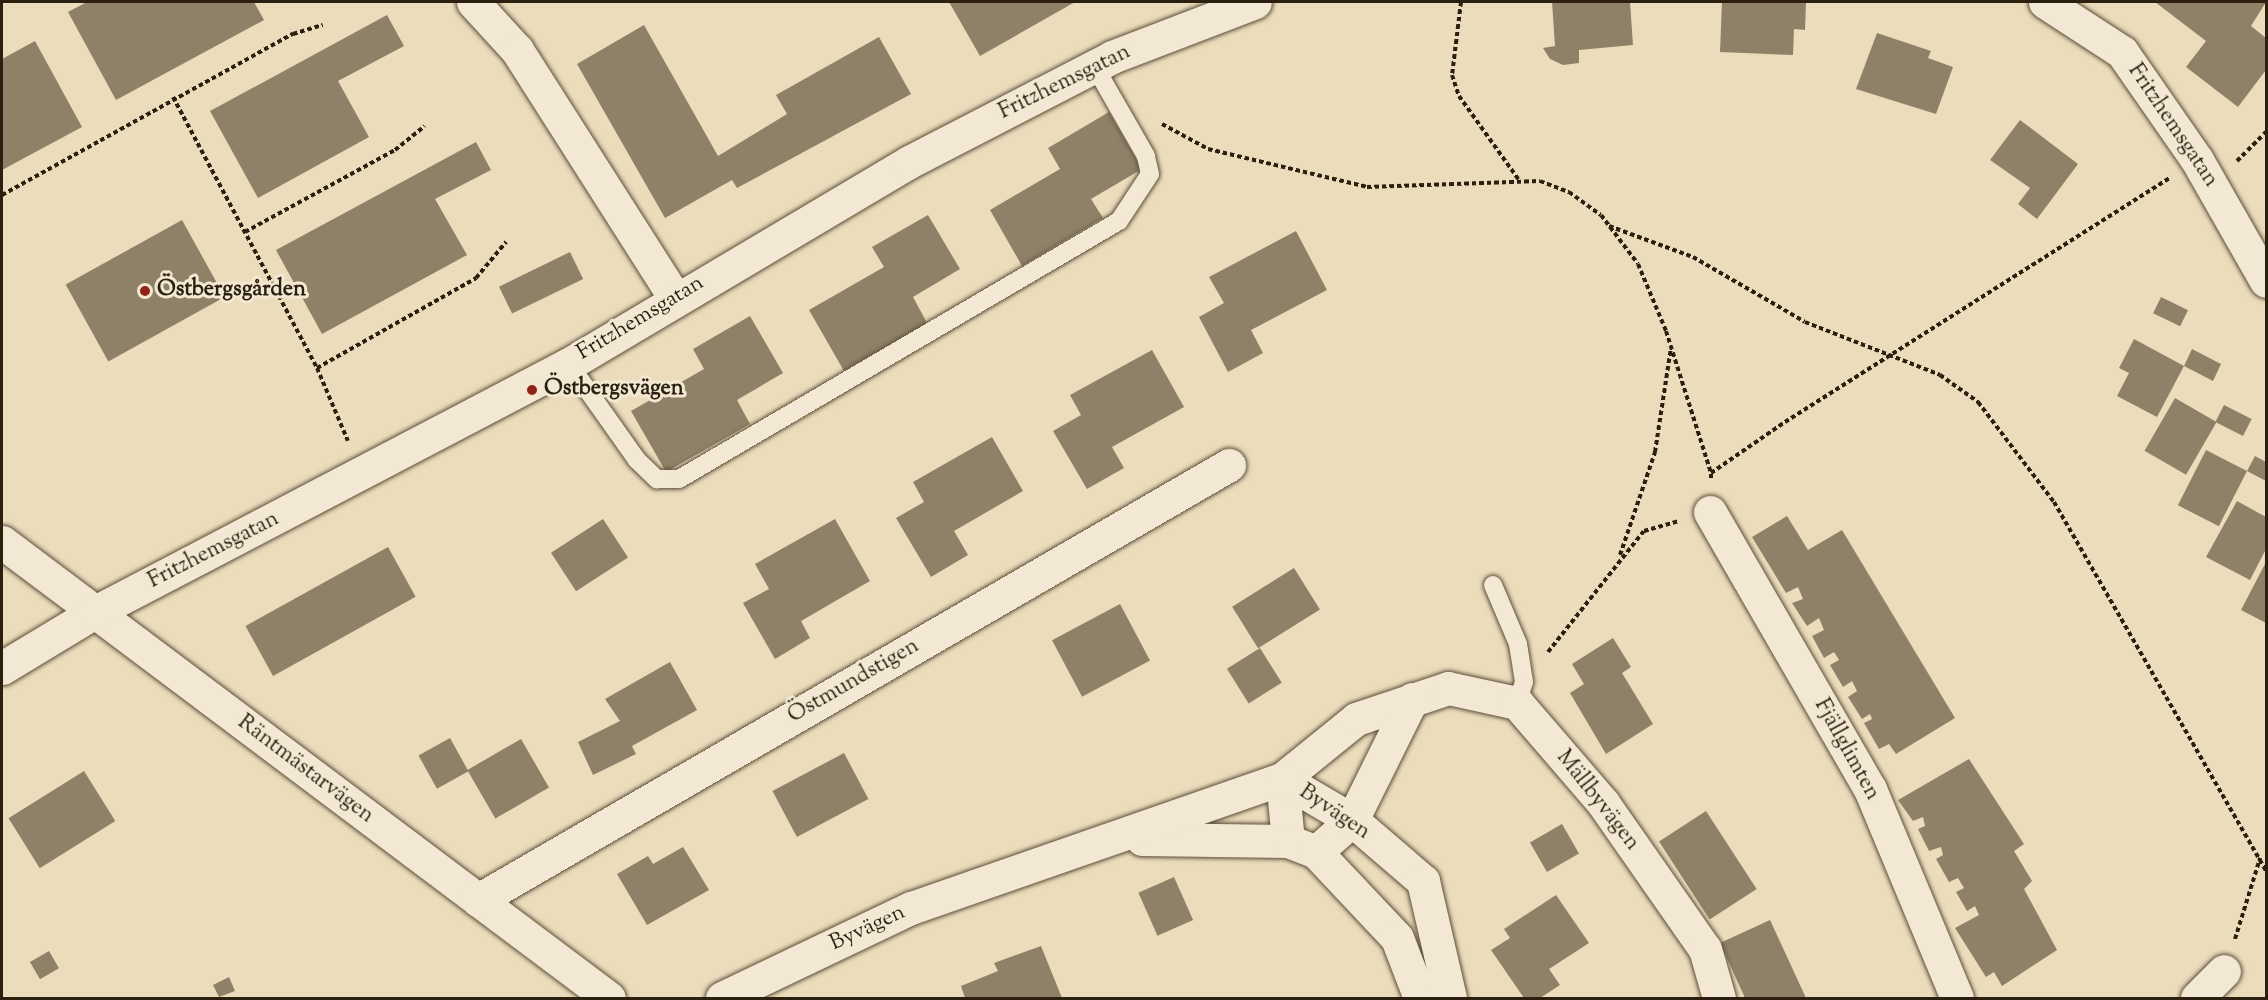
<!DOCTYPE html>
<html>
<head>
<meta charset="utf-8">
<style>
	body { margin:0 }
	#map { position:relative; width:2268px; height:1000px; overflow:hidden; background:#ebdcbb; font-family:"Sorts Mill Goudy",serif }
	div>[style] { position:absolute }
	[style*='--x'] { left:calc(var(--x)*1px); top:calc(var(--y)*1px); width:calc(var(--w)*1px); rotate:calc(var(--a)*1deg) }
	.building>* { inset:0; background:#8f8168; transform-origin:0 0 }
	.path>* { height:4px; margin-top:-2px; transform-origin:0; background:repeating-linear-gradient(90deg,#2b1f0f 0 4.5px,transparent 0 7.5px) }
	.roads { filter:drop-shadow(0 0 2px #5b4e3a) drop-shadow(0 0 2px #5b4e3a) }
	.service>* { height:18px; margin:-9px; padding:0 9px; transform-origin:9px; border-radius:9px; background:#f2e8d3 }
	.minor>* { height:33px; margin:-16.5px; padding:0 16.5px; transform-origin:16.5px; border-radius:16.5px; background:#f2e8d3 }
	.tertiary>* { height:33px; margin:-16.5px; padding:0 16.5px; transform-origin:16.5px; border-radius:16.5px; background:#f2e8d3 }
	.dots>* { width:16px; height:16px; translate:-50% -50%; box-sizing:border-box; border:3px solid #f2e8d3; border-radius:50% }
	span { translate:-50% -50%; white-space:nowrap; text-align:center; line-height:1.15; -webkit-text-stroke:6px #f2e8d3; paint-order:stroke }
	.street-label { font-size:22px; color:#2b1f0f }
	.poi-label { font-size:22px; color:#2b1f0f; font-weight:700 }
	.left { translate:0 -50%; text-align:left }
	.frame { position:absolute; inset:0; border:3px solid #2b1f0f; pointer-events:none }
</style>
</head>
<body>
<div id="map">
	<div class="building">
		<i style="clip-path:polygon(87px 2px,254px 2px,264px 20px,116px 100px,68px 12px)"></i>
		<i style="clip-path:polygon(949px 2px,1075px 2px,980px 56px)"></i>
		<i style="clip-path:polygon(1552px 2px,1630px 2px,1633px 45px,1579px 50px,1579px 63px,1563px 65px,1550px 59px,1543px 48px,1555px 46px)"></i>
		<i style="clip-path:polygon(1722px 2px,1806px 2px,1805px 30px,1794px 29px,1793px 55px,1720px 52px)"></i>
		<i style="clip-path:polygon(2155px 2px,2266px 2px,2251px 26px,2266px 38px,2266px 70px,2238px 107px,2186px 67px,2206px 41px)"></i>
		<i style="clip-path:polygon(387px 15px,404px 46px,338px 81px,369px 137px,258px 198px,210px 111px)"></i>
		<i style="clip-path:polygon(644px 25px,718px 156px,787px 114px,776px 95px,879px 37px,911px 94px,737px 188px,732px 180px,665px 218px,577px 64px)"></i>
		<i style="clip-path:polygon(1877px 33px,1931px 51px,1928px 58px,1953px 67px,1936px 114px,1856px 89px)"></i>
		<i style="clip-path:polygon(35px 41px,82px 127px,2px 170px,2px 59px)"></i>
		<i style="clip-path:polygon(1109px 112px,1142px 169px,1091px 199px,1103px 218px,1022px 266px,990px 210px,1060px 169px,1048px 148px)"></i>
		<i style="clip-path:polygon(2020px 120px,2078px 164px,2037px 219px,2018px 204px,2030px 188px,1990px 160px)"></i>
		<i style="clip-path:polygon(476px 142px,491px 170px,435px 199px,467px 255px,322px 334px,276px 250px)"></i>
		<i style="clip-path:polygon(928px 215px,960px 269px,913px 297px,927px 323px,844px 371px,809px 310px,884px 267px,872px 247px)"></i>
		<i style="left:182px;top:220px;width:88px;height:133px;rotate:61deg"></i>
		<i style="clip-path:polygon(1296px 231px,1327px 290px,1251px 330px,1263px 353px,1228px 372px,1199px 317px,1224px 303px,1209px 277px)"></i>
		<i style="left:570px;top:252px;width:30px;height:79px;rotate:64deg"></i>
		<i style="left:2161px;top:297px;width:30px;height:18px;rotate:26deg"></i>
		<i style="clip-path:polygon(750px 316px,783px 373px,737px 400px,750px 424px,666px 472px,631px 411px,704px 369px,693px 349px)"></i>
		<i style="clip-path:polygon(2134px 339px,2184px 366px,2192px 349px,2221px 364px,2213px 381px,2184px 366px,2157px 417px,2117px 396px,2129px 373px,2119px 368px)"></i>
		<i style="clip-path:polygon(1152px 350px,1184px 407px,1112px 447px,1124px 468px,1087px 489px,1053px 431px,1081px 415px,1070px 395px)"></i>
		<i style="left:2175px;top:398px;width:48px;height:61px;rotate:30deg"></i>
		<i style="left:2224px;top:405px;width:31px;height:19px;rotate:27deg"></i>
		<i style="clip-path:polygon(992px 437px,1023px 491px,954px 531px,968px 555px,931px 577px,896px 518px,924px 502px,913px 482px)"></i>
		<i style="left:2206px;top:450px;width:46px;height:62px;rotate:27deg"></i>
		<i style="clip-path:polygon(2255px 456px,2266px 462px,2266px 481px,2247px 471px)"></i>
		<i style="clip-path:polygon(2237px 501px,2266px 517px,2266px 549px,2250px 580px,2206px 557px)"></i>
		<i style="clip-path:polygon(1787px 516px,1808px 550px,1842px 530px,1955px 718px,1896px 754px,1889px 744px,1879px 749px,1864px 723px,1872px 719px,1870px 714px,1862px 719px,1848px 697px,1857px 691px,1852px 681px,1843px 687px,1830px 665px,1839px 660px,1834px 652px,1824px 658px,1812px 636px,1824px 630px,1819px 618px,1807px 626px,1792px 603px,1803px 599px,1798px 587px,1786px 593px,1752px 537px)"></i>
		<i style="left:603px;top:519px;width:46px;height:62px;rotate:57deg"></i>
		<i style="clip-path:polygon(835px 519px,870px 581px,801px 621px,810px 638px,775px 659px,743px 603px,769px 589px,755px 564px)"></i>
		<i style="left:388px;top:547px;width:57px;height:163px;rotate:61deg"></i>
		<i style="clip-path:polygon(2266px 562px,2266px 623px,2241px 610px)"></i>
		<i style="left:1294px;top:568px;width:49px;height:73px;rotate:58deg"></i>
		<i style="left:1120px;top:604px;width:64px;height:77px;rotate:62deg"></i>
		<i style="clip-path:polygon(1613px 638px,1631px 667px,1622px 673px,1653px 724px,1606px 754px,1570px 693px,1584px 684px,1572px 664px)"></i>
		<i style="left:1260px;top:648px;width:41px;height:39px;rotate:58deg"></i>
		<i style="clip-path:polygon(670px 662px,697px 710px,632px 746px,636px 754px,593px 775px,578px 742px,620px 721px,605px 699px)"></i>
		<i style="left:450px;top:738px;width:38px;height:36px;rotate:61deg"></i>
		<i style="left:521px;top:739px;width:56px;height:62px;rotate:60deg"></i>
		<i style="left:844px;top:753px;width:52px;height:81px;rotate:62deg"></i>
		<i style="clip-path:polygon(1969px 759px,2024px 844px,2014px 851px,2032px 881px,2024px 889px,2057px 950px,2002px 986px,1994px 972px,1986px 977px,1955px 928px,1979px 915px,1975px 906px,1967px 911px,1956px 892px,1964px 888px,1958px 878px,1949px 882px,1936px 859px,1943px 855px,1941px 847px,1929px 851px,1918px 829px,1925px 826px,1923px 817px,1913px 821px,1898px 800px)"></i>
		<i style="left:84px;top:771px;width:59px;height:89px;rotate:58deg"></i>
		<i style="left:1706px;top:811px;width:93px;height:56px;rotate:57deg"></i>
		<i style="left:1562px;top:824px;width:34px;height:37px;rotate:60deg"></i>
		<i style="clip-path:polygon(683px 847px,709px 890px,647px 925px,617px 874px,648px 856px,653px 864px)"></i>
		<i style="left:1174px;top:877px;width:47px;height:39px;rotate:66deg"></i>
		<i style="clip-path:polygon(1556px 895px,1589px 943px,1549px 969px,1560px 985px,1540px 998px,1524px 998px,1491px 950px,1510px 938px,1504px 929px)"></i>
		<i style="clip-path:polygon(1770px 920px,1806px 998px,1745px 998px,1720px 943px)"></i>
		<i style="clip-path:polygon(1041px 946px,1062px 998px,965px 998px,961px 986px,998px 971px,994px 963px)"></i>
		<i style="left:49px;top:951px;width:20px;height:22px;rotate:60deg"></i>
		<i style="clip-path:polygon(229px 977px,235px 991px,219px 997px,213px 985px)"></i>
	</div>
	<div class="path">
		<i style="--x:1461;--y:2;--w:74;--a:97"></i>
		<i style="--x:1452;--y:75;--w:22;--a:72"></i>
		<i style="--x:1459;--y:96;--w:103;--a:54.5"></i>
		<i style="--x:173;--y:97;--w:307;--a:62"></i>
		<i style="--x:317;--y:368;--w:79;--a:67"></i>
		<i style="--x:1162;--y:124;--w:52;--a:28.5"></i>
		<i style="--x:1208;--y:149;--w:163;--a:13.4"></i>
		<i style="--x:1367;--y:187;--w:173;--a:-2"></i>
		<i style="--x:1540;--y:181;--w:31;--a:21"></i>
		<i style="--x:1569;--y:192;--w:39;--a:36"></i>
		<i style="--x:1601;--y:215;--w:61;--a:52.9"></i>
		<i style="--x:1638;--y:264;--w:73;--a:67.3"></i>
		<i style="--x:1666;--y:331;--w:149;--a:72.4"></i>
		<i style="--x:2237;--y:161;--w:41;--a:-45"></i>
		<i style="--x:2;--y:195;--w:333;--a:-29"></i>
		<i style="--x:293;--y:34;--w:31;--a:-17"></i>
		<i style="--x:1609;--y:226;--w:90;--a:20.3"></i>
		<i style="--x:1693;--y:257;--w:129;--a:30.1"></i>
		<i style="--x:1805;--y:322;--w:145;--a:21.4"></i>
		<i style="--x:1940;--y:375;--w:47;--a:35.4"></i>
		<i style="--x:1978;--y:402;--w:126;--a:52.8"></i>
		<i style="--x:2054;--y:502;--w:425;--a:60.1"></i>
		<i style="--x:245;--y:232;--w:171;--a:-28.7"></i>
		<i style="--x:395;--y:150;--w:38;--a:-39"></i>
		<i style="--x:317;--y:368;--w:183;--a:-29.5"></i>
		<i style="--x:476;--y:278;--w:47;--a:-50.2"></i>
		<i style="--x:1711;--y:478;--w:5;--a:-90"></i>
		<i style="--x:1711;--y:473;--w:90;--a:-34.6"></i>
		<i style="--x:1785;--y:422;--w:455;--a:-32.4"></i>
		<i style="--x:1620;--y:555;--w:109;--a:-71.2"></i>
		<i style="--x:1655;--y:452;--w:105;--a:-81.3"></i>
		<i style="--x:1548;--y:652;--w:154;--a:-51.6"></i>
		<i style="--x:1644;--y:531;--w:35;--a:-16"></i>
		<i style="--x:2235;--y:939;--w:85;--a:-72.8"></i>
	</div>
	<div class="roads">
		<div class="service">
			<i style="--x:569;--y:364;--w:118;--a:54.7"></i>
			<i style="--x:637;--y:460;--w:28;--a:44"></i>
			<i style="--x:657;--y:479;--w:22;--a:0"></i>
			<i style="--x:679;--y:479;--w:510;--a:-30.39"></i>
			<i style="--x:1119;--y:221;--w:56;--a:-56.6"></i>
			<i style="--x:1150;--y:174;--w:18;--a:-103"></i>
			<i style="--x:1146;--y:156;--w:103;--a:-119.8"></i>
			<i style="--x:1493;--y:585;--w:64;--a:67"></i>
			<i style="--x:1518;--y:644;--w:38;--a:81"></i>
			<i style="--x:1524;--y:682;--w:22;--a:108"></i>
		</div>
		<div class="minor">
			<i style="--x:473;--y:2;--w:65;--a:47.5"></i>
			<i style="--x:517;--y:50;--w:294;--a:57.5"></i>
			<i style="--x:2045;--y:2;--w:92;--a:33"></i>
			<i style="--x:2122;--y:52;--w:131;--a:55.2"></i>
			<i style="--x:2197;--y:160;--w:139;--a:60.3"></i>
			<i style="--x:1710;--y:512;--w:320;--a:60"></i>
			<i style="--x:1870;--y:789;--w:226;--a:67.4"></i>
			<i style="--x:2;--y:542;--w:759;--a:36.92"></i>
			<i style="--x:2;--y:668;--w:109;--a:-31.1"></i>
			<i style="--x:95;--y:612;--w:535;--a:-27.62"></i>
			<i style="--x:569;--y:364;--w:395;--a:-30.7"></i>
			<i style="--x:909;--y:162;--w:229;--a:-27.3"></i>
			<i style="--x:1112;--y:57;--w:153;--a:-21"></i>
			<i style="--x:1288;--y:841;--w:62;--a:-95.5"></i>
			<i style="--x:1282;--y:779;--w:95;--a:-39"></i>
			<i style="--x:1356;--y:719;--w:97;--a:-18.6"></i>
			<i style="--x:1448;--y:688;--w:71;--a:12.3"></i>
			<i style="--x:1517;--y:703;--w:132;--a:49.3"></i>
			<i style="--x:1603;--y:803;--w:178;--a:55.1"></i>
			<i style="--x:1705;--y:949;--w:51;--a:74.1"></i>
			<i style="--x:1316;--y:852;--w:48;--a:-41.6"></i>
			<i style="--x:1352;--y:820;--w:135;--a:-63.6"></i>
			<i style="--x:478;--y:900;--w:868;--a:-30.08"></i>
			<i style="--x:2197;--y:998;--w:38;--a:-45"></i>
		</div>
		<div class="tertiary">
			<i style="--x:1142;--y:839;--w:146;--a:0.8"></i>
			<i style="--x:1288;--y:841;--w:30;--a:21"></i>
			<i style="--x:1316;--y:852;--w:118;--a:46.7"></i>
			<i style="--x:1397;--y:938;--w:64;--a:69"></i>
			<i style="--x:722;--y:998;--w:209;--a:-25.5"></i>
			<i style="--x:911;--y:908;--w:393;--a:-19.2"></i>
			<i style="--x:1282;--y:779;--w:81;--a:30.4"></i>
			<i style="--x:1352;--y:820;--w:94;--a:40.7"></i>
			<i style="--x:1423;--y:881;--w:120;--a:77"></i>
		</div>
	</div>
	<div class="dots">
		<i style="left:145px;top:291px;background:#8f2418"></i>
		<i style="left:532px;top:390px;background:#8f2418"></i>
	</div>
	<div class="street-label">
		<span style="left:1065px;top:83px;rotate:-26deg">Fritzhemsgatan</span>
		<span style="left:2172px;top:126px;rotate:56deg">Fritzhemsgatan</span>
		<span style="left:641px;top:319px;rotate:-31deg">Fritzhemsgatan</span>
		<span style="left:214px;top:551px;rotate:-27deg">Fritzhemsgatan</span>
		<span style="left:854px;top:682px;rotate:-30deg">Östmundstigen</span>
		<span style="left:1846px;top:750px;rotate:61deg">Fjällglimten</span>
		<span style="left:305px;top:770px;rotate:37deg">Räntmästarvägen</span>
		<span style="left:1597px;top:801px;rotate:52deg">Mällbyvägen</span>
		<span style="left:1334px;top:813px;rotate:34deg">Byvägen</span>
		<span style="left:868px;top:929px;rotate:-25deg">Byvägen</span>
	</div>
	<div class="poi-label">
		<span class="left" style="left:157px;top:291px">Östbergsgården</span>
		<span class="left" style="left:544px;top:390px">Östbergsvägen</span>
	</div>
	<div class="frame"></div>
</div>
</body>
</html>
